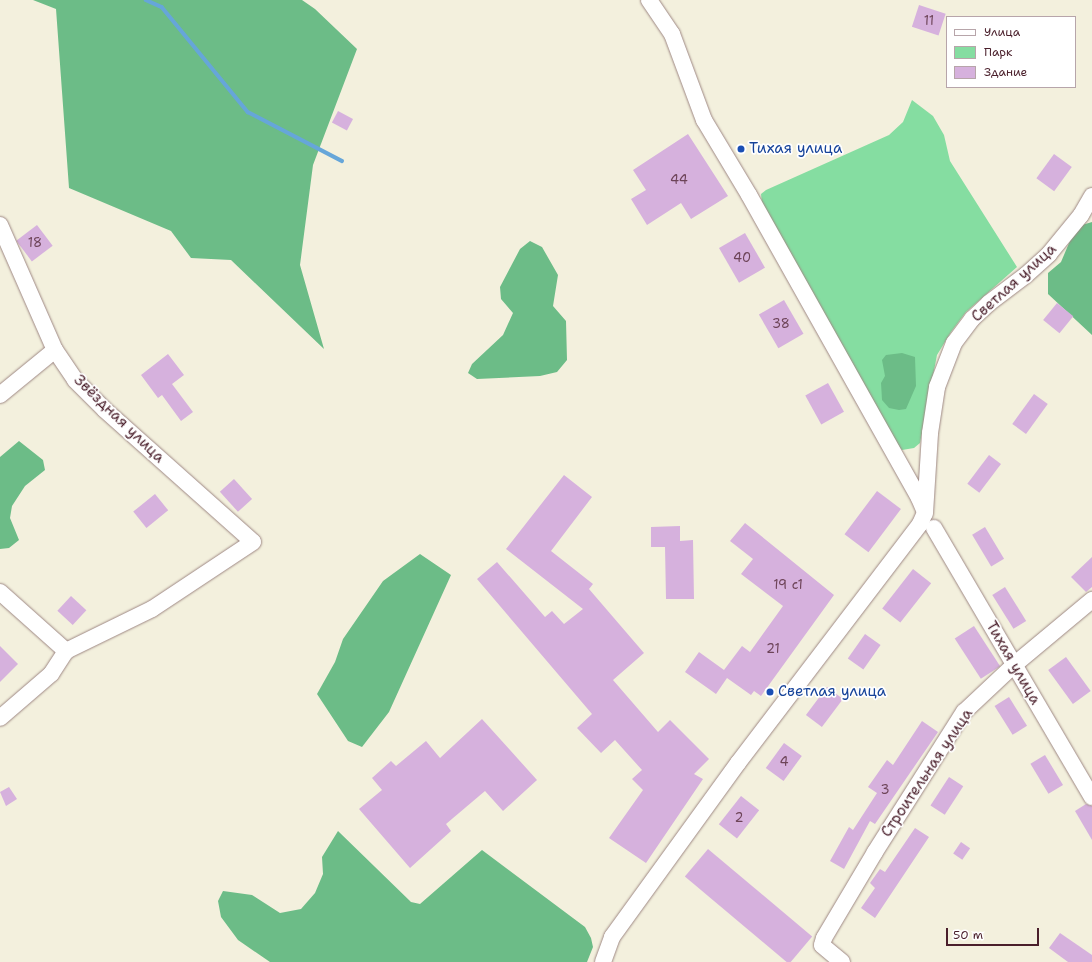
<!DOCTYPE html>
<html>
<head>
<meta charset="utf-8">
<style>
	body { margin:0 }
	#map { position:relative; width:1092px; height:962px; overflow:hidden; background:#f3f0dd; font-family:"Shantell Sans",sans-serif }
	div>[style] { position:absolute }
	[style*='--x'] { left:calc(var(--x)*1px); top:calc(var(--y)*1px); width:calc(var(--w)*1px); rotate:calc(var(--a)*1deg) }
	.green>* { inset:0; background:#85dda1 }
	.forest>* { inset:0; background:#6cbc87 }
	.stream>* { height:3.5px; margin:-1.75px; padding:0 1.75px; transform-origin:1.75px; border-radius:1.75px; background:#66a6d9 }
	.building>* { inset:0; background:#d6b1dd; transform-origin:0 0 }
	.roads { filter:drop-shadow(0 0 1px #9e8884) drop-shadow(0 0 1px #9e8884) }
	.minor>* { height:16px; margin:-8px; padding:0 8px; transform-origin:8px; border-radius:8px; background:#fff }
	.dots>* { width:11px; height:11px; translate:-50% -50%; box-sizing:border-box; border:2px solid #fff; border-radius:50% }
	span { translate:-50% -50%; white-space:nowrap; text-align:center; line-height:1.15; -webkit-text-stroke:3.5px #fff; paint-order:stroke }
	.number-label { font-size:13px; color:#6d4458 }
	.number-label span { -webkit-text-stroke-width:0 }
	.transit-label { font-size:15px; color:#164399 }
	.left { translate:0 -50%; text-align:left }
	.street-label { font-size:15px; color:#4a1f2b }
	.legend { position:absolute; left:946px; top:16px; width:130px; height:72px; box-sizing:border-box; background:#fff; border:1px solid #b7a5aa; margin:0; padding:5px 7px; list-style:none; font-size:12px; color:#4a1f2b }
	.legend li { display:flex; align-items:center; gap:8px; height:20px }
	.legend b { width:20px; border:1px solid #b7a5aa }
	.scale { position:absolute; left:946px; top:928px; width:93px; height:18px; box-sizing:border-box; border:2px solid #4a1f2b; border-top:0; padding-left:5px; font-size:12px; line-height:14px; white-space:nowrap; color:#4a1f2b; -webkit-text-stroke:3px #fff; paint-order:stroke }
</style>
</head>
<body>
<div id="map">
	<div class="green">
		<i style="clip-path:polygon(912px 100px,933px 116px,944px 135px,950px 161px,1017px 267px,966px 312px,951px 332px,937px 355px,920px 443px,914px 448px,902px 450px,897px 446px,762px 204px,761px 194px,766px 190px,889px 135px,903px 122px)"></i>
	</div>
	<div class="forest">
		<i style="clip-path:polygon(33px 0,302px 0,315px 9px,357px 49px,313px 165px,300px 265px,324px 349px,231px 260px,191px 258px,171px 231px,69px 188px,56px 9px)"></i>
		<i style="clip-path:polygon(1092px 222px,1092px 335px,1048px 294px,1048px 273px,1061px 262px,1072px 236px,1082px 225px)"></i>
		<i style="clip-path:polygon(530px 241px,542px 247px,558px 275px,553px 306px,566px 321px,567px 360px,557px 372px,540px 376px,477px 379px,468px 373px,472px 364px,503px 335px,513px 313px,501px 299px,500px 287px,520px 249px)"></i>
		<i style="clip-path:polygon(902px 353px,915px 357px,916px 386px,906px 409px,899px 410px,889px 408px,882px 400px,881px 383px,885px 376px,882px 360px,886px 355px)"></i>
		<i style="clip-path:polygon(19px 441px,43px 460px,45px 470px,25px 486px,12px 506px,10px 518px,19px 540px,9px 548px,0 549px,0 457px)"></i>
		<i style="clip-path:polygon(420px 554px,451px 575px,389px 712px,362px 747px,348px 741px,317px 694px,335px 662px,343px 639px,383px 581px)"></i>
		<i style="clip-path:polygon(338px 831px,411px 902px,420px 904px,482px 850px,585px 927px,591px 938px,593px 947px,587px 962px,270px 962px,238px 940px,221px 917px,218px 901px,223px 891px,252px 895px,280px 913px,301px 909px,315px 893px,323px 874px,322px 857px)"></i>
	</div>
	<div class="stream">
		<i style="--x:146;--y:0;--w:17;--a:24"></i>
		<i style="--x:162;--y:7;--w:136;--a:50.7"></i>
		<i style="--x:248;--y:112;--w:106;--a:27.5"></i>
	</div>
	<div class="building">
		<i style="left:919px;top:5px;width:28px;height:23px;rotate:18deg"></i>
		<i style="left:338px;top:111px;width:17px;height:13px;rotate:28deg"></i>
		<i style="clip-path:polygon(688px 134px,728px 196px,691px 219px,681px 203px,647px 225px,631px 199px,646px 190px,633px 170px)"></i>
		<i style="left:1054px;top:154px;width:22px;height:30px;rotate:36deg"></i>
		<i style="left:37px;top:225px;width:26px;height:26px;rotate:53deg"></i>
		<i style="left:745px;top:233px;width:40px;height:30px;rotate:60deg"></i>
		<i style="left:784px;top:300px;width:39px;height:29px;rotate:60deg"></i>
		<i style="left:1057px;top:303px;width:21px;height:22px;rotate:39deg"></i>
		<i style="clip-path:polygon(168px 354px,184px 375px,172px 384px,193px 412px,181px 421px,162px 395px,158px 398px,141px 375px)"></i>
		<i style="left:828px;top:383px;width:33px;height:26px;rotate:61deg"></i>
		<i style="left:1034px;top:394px;width:17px;height:37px;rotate:36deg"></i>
		<i style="left:989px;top:455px;width:15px;height:36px;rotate:37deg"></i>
		<i style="clip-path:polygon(564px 475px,592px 497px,551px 551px,593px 584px,589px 589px,644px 653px,613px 680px,658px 732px,670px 720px,709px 759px,694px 774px,703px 779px,646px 863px,609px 838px,643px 790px,632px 779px,642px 770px,615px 740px,601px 753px,577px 728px,592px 714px,477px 579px,497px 562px,545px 617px,552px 611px,564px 624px,583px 609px,506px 549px)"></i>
		<i style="left:234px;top:479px;width:27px;height:19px;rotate:48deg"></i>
		<i style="left:877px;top:491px;width:30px;height:54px;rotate:37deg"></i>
		<i style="left:155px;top:494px;width:21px;height:28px;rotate:51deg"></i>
		<i style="clip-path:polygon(745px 523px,834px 595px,761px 696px,754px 691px,751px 695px,727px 678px,716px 694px,685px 672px,699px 652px,724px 670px,742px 646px,750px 652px,783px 606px,741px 574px,753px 559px,730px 541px)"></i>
		<i style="clip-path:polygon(680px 526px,680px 541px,693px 540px,694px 599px,666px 599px,665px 547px,651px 547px,651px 527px)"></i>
		<i style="left:985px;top:527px;width:37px;height:15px;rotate:59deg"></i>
		<i style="clip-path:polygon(1092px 557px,1092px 587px,1086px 592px,1071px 577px)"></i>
		<i style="left:913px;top:569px;width:23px;height:50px;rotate:38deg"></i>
		<i style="left:1005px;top:587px;width:40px;height:15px;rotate:58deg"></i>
		<i style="left:71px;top:596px;width:21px;height:20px;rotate:43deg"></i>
		<i style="left:974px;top:626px;width:48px;height:23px;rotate:57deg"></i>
		<i style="left:865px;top:634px;width:19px;height:30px;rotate:35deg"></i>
		<i style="clip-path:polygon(0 646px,18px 664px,0 682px)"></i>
		<i style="left:1066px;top:657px;width:42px;height:22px;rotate:54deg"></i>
		<i style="left:827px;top:687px;width:20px;height:35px;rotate:37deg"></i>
		<i style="left:1009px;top:697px;width:34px;height:17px;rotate:58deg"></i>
		<i style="clip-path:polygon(482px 719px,537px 780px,503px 811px,485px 791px,446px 824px,451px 831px,410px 868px,359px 809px,382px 790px,372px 778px,391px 761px,396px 766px,426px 741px,440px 758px)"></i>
		<i style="clip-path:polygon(922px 721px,938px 732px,875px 824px,870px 821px,844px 869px,830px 861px,849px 827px,853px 830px,877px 793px,868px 787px,887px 760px,893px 765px)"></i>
		<i style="left:784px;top:743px;width:22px;height:31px;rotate:36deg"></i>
		<i style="left:1045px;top:755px;width:35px;height:17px;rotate:59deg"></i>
		<i style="left:949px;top:777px;width:17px;height:34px;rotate:33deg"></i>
		<i style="clip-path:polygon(9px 787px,17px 799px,6px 806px,0 792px)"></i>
		<i style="left:741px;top:796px;width:23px;height:36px;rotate:38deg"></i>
		<i style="clip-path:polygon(1086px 804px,1092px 806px,1092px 840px,1075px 811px)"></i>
		<i style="clip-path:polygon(915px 828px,929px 837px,875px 918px,861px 908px,875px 888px,870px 883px,880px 869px,885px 872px)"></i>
		<i style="left:961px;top:842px;width:11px;height:14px;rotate:34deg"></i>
		<i style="left:708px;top:849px;width:136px;height:36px;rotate:40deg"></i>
		<i style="clip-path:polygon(1060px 933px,1092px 955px,1092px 962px,1068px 962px,1049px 948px)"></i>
	</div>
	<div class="roads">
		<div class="minor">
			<i style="--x:649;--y:0;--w:41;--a:55.9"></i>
			<i style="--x:672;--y:34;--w:92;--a:69.6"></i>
			<i style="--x:704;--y:120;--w:87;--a:59"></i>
			<i style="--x:749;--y:195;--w:347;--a:60.7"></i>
			<i style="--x:919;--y:498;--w:13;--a:67"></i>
			<i style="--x:0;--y:225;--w:137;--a:66.3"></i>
			<i style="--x:55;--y:350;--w:36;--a:56"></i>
			<i style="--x:75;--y:380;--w:42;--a:45"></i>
			<i style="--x:105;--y:410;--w:198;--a:41.7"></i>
			<i style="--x:253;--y:542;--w:121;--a:146.4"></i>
			<i style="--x:152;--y:609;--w:96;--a:154"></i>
			<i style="--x:66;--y:651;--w:27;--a:123"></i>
			<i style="--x:51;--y:674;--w:67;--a:139.2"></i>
			<i style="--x:0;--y:395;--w:71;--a:-39.3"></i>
			<i style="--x:934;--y:528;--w:312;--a:59.6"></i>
			<i style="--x:0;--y:592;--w:89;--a:41.8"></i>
			<i style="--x:603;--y:962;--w:27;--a:-70"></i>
			<i style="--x:612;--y:937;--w:215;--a:-54.1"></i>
			<i style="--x:738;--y:763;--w:300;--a:-52.7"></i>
			<i style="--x:920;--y:524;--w:12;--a:-66"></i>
			<i style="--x:925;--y:513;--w:80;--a:-86.4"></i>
			<i style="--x:930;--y:433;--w:47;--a:-81.3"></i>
			<i style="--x:937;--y:387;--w:47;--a:-68.9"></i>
			<i style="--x:954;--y:343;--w:30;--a:-53"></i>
			<i style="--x:972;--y:319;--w:23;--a:-43"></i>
			<i style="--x:989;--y:303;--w:46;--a:-37.1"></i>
			<i style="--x:1026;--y:275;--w:31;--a:-42"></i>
			<i style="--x:1049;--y:254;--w:50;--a:-50.6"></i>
			<i style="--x:1081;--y:215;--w:22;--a:-60"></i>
			<i style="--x:842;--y:962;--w:26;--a:-140"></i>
			<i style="--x:822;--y:945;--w:7;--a:-74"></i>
			<i style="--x:824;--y:938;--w:100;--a:-59.3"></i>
			<i style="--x:875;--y:852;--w:166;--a:-57.6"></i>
			<i style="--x:964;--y:712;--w:69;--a:-43.2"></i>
			<i style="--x:1014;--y:665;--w:102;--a:-39.8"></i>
		</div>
	</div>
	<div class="dots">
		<i style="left:741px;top:149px;background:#1a4fb4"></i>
		<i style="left:770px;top:692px;background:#1a4fb4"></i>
	</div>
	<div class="number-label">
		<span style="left:929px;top:21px">11</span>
		<span style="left:679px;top:180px">44</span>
		<span style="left:35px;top:243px">18</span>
		<span style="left:742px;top:258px">40</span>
		<span style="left:781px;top:324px">38</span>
		<span style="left:788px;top:585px">19 с1</span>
		<span style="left:773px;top:649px">21</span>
		<span style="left:784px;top:762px">4</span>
		<span style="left:885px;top:790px">3</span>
		<span style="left:739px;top:818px">2</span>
	</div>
	<div class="transit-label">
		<span class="left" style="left:749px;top:149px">Тихая улица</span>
		<span class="left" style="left:778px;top:692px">Светлая улица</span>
	</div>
	<div class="street-label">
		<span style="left:1014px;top:283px;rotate:-42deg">Светлая улица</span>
		<span style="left:119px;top:419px;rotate:44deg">Звёздная улица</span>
		<span style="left:1013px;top:663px;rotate:60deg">Тихая улица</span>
		<span style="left:927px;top:773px;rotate:-56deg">Строительная улица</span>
	</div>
	<ul class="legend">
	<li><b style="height:5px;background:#fff"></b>Улица</li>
	<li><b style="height:11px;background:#85dda1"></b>Парк</li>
	<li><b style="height:11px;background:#d6b1dd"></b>Здание</li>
	</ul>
	<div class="scale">50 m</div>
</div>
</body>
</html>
